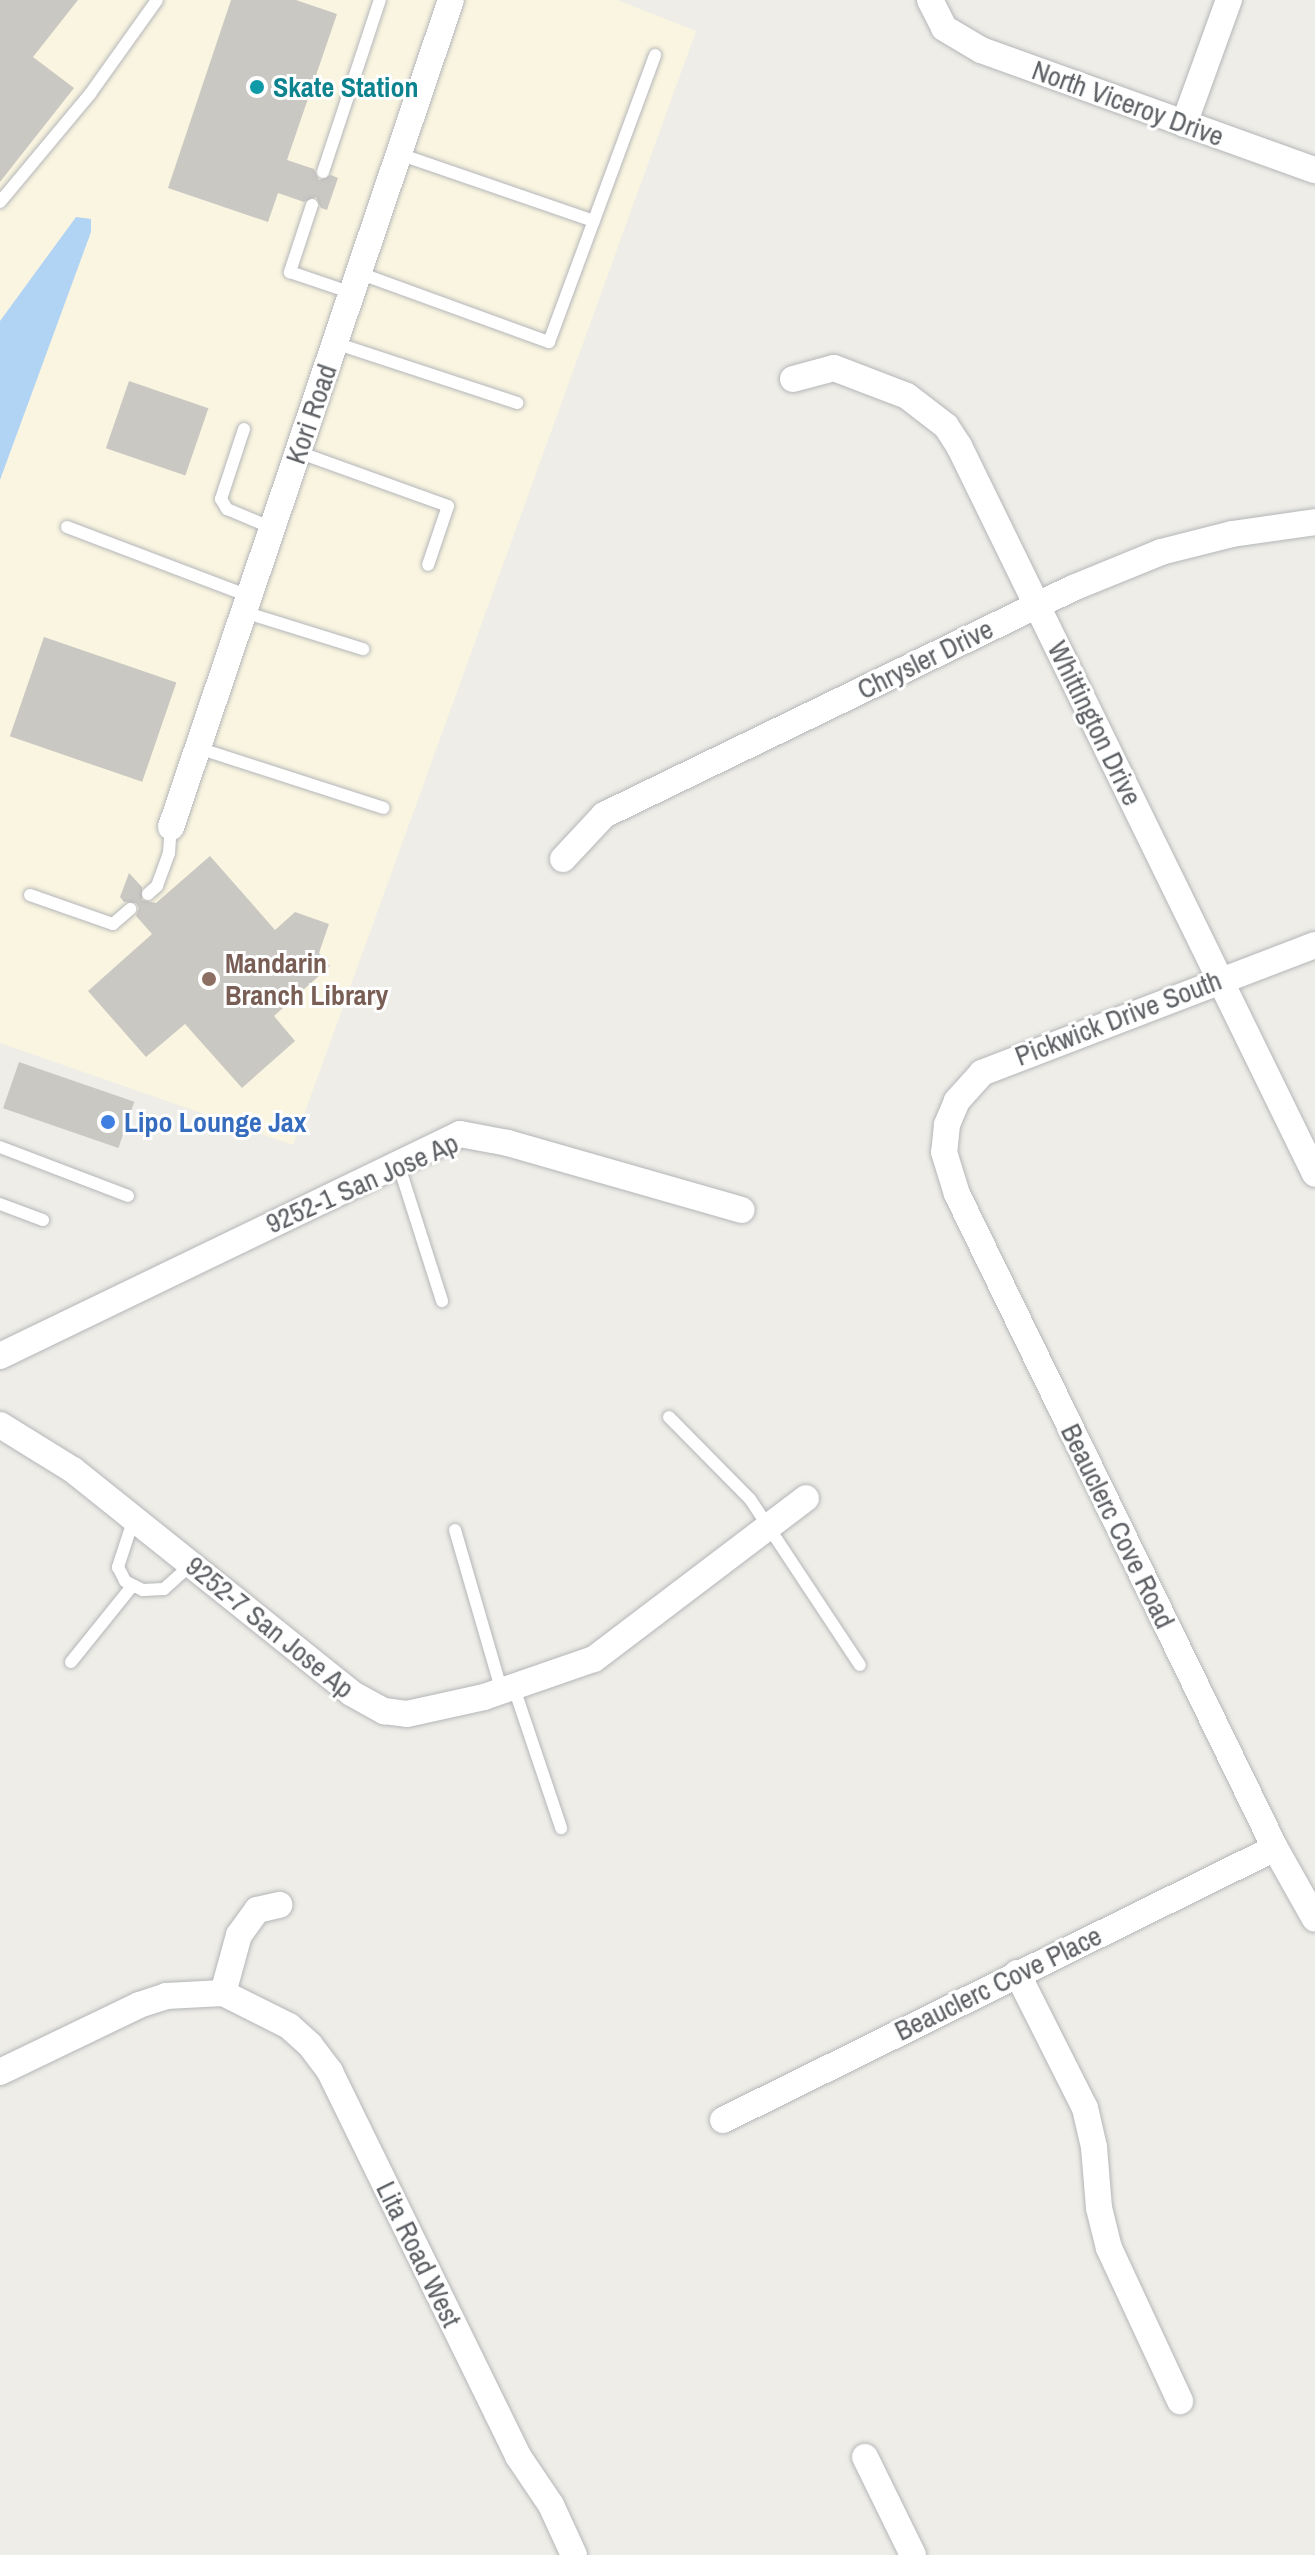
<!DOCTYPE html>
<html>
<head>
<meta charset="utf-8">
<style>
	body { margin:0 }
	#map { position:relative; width:1315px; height:2555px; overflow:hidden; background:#eeede7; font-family:"Archivo Narrow",sans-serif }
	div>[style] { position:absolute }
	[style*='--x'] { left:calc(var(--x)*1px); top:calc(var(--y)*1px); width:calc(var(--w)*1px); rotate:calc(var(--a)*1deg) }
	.commercial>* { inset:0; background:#faf5e0 }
	.water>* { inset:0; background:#b1d3f4 }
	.building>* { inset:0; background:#cac8c3; transform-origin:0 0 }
	.roads { filter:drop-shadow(0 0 2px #b4b6b9) drop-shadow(0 0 2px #b4b6b9) }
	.lane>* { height:12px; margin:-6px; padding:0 6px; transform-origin:6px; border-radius:6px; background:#fff }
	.street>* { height:26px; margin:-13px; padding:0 13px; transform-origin:13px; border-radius:13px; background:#fff }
	.dots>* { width:22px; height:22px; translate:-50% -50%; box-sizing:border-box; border:4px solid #fff; border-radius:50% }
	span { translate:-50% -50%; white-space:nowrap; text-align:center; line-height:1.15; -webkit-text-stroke:6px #fff; paint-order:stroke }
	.culture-label { font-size:28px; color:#0d838f; font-weight:700 }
	.left { translate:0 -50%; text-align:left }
	.street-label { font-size:28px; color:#5e6165 }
	.education-label { font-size:28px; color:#785e54; font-weight:700 }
	.shop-label { font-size:28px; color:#366cbe; font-weight:700 }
</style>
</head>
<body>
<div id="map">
	<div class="commercial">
		<i style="clip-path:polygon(0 0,617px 0,696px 31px,293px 1145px,0 1043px)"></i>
	</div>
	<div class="water">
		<i style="clip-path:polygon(76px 217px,91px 219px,91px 232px,0 480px,0 321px)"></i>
	</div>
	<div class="building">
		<i style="clip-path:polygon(0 0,78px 0,33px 57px,74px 88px,0 182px)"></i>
		<i style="clip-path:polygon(231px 0,296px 0,337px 14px,287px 160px,314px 169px,319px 180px,331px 175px,338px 178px,327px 210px,321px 208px,316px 197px,304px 202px,278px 193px,268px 222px,168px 188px)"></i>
		<i style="left:129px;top:381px;width:84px;height:71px;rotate:19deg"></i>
		<i style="left:44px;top:637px;width:140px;height:105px;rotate:19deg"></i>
		<i style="clip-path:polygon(210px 856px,275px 930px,295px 912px,329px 924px,319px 953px,330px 966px,274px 1016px,295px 1041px,242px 1088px,185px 1024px,146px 1057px,88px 991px,152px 934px,136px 916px,139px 908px,136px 903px,124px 902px,120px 897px,129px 873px,142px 887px,142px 900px,156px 903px)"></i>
		<i style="left:19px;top:1062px;width:122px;height:49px;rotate:19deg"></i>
	</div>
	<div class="roads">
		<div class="lane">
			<i style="--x:399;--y:154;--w:206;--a:19"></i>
			<i style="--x:323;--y:172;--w:181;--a:-71.7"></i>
			<i style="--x:0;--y:202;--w:141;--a:-50.2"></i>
			<i style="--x:90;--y:94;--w:115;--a:-54.5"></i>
			<i style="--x:312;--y:205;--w:71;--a:108.2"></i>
			<i style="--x:290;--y:272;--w:65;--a:18.7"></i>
			<i style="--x:359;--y:273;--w:202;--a:20"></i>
			<i style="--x:549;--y:342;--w:306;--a:-69.7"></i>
			<i style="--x:335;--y:343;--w:192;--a:18.2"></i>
			<i style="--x:244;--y:429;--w:74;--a:108.2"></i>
			<i style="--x:221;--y:499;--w:12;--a:59"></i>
			<i style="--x:227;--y:509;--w:49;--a:22.9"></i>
			<i style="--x:298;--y:452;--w:159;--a:19.8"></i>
			<i style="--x:448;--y:506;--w:62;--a:108.7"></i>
			<i style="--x:67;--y:527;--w:195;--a:20.8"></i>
			<i style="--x:244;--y:612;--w:125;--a:17.3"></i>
			<i style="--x:198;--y:748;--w:195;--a:17.9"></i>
			<i style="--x:148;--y:894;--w:12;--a:-42"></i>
			<i style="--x:157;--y:886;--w:35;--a:-70"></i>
			<i style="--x:169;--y:853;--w:26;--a:-86"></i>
			<i style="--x:30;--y:895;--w:88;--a:19.3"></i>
			<i style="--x:113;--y:924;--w:23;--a:-41"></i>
			<i style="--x:0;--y:1147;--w:137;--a:20.9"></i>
			<i style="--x:398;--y:1163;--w:145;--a:72.3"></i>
			<i style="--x:0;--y:1204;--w:46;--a:20.4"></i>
			<i style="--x:669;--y:1417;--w:115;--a:45.4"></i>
			<i style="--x:750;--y:1499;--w:199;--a:56.5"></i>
			<i style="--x:134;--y:1518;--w:52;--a:108.1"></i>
			<i style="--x:118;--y:1567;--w:16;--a:63"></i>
			<i style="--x:125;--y:1581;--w:20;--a:27"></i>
			<i style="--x:143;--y:1590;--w:21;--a:-3"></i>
			<i style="--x:164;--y:1589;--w:36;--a:-42"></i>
			<i style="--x:455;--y:1530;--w:169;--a:73.8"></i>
			<i style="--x:71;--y:1662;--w:97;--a:-51.2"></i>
			<i style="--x:514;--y:1688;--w:148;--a:71.4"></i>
		</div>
		<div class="street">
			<i style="--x:930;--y:0;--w:31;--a:63"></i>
			<i style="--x:944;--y:28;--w:43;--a:30.7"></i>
			<i style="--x:981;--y:50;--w:355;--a:19.8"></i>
			<i style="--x:1184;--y:124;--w:132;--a:-70.1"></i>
			<i style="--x:793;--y:379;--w:42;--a:-15"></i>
			<i style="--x:834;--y:368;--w:78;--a:21"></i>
			<i style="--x:907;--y:396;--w:49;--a:37.6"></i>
			<i style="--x:946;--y:426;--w:24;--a:57"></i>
			<i style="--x:959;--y:446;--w:810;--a:63.94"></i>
			<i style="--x:171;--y:827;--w:873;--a:-71.3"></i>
			<i style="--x:563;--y:859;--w:60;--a:-47"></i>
			<i style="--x:604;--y:815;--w:521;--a:-25.83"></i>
			<i style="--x:1073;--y:588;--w:95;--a:-22.2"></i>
			<i style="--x:1161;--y:552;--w:73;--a:-14.2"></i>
			<i style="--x:1232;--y:534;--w:84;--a:-8.2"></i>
			<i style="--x:1315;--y:945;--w:357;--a:159"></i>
			<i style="--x:982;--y:1073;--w:38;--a:132"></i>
			<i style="--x:957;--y:1101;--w:26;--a:113"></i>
			<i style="--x:947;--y:1125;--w:27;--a:96"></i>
			<i style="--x:944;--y:1152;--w:44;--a:72.8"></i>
			<i style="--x:957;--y:1194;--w:727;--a:64.07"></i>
			<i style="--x:1275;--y:1848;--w:81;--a:60.6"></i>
			<i style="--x:0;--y:1356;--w:511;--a:-25.76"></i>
			<i style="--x:460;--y:1134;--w:49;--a:10.6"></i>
			<i style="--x:508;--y:1143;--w:243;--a:16"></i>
			<i style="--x:0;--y:1425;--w:86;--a:31.7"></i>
			<i style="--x:73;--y:1470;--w:356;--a:38.7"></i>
			<i style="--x:351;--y:1693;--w:38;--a:29"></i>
			<i style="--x:384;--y:1711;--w:23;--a:7"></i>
			<i style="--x:407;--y:1714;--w:79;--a:-12.4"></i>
			<i style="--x:484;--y:1697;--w:116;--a:-19.1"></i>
			<i style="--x:594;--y:1659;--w:266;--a:-37.2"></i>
			<i style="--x:1017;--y:1973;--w:151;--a:63.3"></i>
			<i style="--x:1085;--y:2108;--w:40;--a:77"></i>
			<i style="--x:1094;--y:2147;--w:61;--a:85.3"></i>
			<i style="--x:1099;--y:2208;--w:41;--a:76"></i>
			<i style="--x:1109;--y:2248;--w:169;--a:65.1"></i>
			<i style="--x:223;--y:1993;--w:60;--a:-74.6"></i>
			<i style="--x:239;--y:1935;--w:31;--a:-54"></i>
			<i style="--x:257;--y:1910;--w:23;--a:-13"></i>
			<i style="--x:0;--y:2072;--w:154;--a:-25.7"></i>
			<i style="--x:139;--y:2005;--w:28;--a:-18"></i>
			<i style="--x:166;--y:1996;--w:57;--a:-3"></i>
			<i style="--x:223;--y:1993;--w:74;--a:26.6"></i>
			<i style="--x:289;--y:2026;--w:28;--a:42"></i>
			<i style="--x:310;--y:2045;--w:34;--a:53"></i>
			<i style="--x:330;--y:2072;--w:428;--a:63.9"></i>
			<i style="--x:518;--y:2456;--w:59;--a:56"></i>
			<i style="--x:551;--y:2505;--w:55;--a:65.3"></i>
			<i style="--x:723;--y:2120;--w:615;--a:-26.23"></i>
			<i style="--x:865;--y:2457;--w:109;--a:63.9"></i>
		</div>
	</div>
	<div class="dots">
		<i style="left:257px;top:87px;background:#0f9aa8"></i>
		<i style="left:209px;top:979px;background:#8d6e63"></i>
		<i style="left:108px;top:1122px;background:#3f7fe0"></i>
	</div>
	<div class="culture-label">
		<span class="left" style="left:273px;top:87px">Skate Station</span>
	</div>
	<div class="street-label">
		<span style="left:1128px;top:103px;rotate:20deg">North Viceroy Drive</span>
		<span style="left:311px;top:414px;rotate:-71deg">Kori Road</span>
		<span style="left:925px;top:659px;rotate:-26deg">Chrysler Drive</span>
		<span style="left:1095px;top:723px;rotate:64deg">Whittington Drive</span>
		<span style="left:1118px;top:1018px;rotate:-21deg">Pickwick Drive South</span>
		<span style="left:362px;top:1183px;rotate:-24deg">9252-1 San Jose Ap</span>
		<span style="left:1118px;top:1526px;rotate:64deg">Beauclerc Cove Road</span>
		<span style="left:270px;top:1627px;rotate:39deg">9252-7 San Jose Ap</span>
		<span style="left:998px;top:1983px;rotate:-26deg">Beauclerc Cove Place</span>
		<span style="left:419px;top:2254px;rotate:64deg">Lita Road West</span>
	</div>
	<div class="education-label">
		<span class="left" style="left:225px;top:979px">Mandarin<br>Branch Library</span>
	</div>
	<div class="shop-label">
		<span class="left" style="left:124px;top:1122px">Lipo Lounge Jax</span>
	</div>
</div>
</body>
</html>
